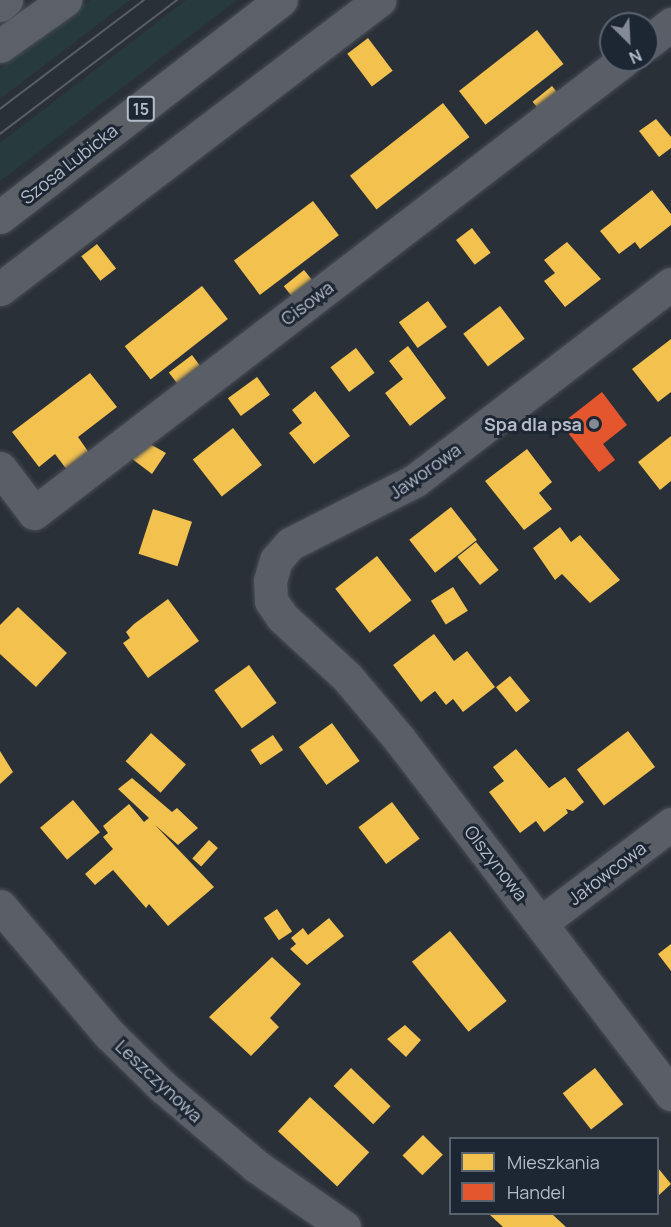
<!DOCTYPE html>
<html>
<head>
<meta charset="utf-8">
<style>
	body { margin:0 }
	#map { position:relative; width:671px; height:1227px; overflow:hidden; background:#2a3038; font-family:Manrope,sans-serif }
	div>[style] { position:absolute }
	[style*='--x'] { left:calc(var(--x)*1px); top:calc(var(--y)*1px); width:calc(var(--w)*1px); rotate:calc(var(--a)*1deg) }
	.green>* { inset:0; background:#273a3e }
	.homes>* { inset:0; background:#f2c14e; transform-origin:0 0 }
	.shops>* { inset:0; background:#e4572e }
	.roads { filter:drop-shadow(0 0 2px #484c53) drop-shadow(0 0 2px #484c53) }
	.minor>* { height:33px; margin:-16.5px; padding:0 16.5px; transform-origin:16.5px; border-radius:16.5px; background:#5a5e66 }
	.primary>* { height:33px; margin:-16.5px; padding:0 16.5px; transform-origin:16.5px; border-radius:16.5px; background:#5c6168 }
	.tram>* { height:1.5px; margin:-0.75px; padding:0 0.75px; transform-origin:0.75px; border-radius:0.75px; background:#595d64 }
	.dots>* { width:16px; height:16px; translate:-50% -50%; box-sizing:border-box; border:3px solid #1d2633; border-radius:50% }
	span { translate:-50% -50%; white-space:nowrap; text-align:center; line-height:1.15; -webkit-text-stroke:6px #1d2633; paint-order:stroke }
	.shield-label span { padding:2px 4px; background:#1d2633; border:2px solid; border-radius:4px; -webkit-text-stroke-width:0 }
	.shield-label { font-size:16px; color:#b4bcc9; font-weight:700 }
	.street-label { font-size:18px; color:#b4bcc9 }
	.poi-label { font-size:18px; color:#b4bcc9; font-weight:700 }
	.right { translate:-100% -50%; text-align:right }
	.legend { position:absolute; left:449px; top:1137px; width:210px; height:78px; box-sizing:border-box; background:#1d2633; border:2px solid #59626f; margin:0; padding:8px 10px; list-style:none; font-size:18px; color:#b4bcc9 }
	.legend li { display:flex; align-items:center; gap:12px; height:30px }
	.legend b { width:30px; border:2px solid #59626f }
	.north { position:absolute; left:599px; top:12px; width:60px; height:60px; box-sizing:border-box; background:#1d2633; border:2px solid #59626f; border-radius:50%; rotate:156deg; font-size:16px; font-weight:700; line-height:24px; text-align:center; color:#b4bcc9 }
	.north::after { content:''; display:block; margin:auto; width:21px; height:27px; background:#848b96; clip-path:polygon(50% 0,100% 100%,50% 72%,0 100%) }
</style>
</head>
<body>
<div id="map">
	<div class="green">
		<i style="clip-path:polygon(90px 0,130px 0,0 99px,0 69px)"></i>
		<i style="clip-path:polygon(186px 0,237px 0,0 181px,0 143px)"></i>
	</div>
	<div class="homes">
		<i style="left:537px;top:30px;width:43px;height:99px;rotate:52deg"></i>
		<i style="left:368px;top:38px;width:41px;height:26px;rotate:53deg"></i>
		<i style="left:552px;top:86px;width:13px;height:25px;rotate:51deg"></i>
		<i style="left:443px;top:103px;width:43px;height:118px;rotate:52deg"></i>
		<i style="clip-path:polygon(656px 119px,671px 137px,671px 148px,659px 157px,639px 131px)"></i>
		<i style="clip-path:polygon(652px 190px,671px 214px,671px 225px,640px 249px,635px 242px,619px 254px,600px 231px)"></i>
		<i style="left:313px;top:201px;width:43px;height:99px;rotate:53deg"></i>
		<i style="left:472px;top:228px;width:31px;height:20px;rotate:53deg"></i>
		<i style="clip-path:polygon(567px 242px,601px 279px,565px 307px,544px 281px,555px 273px,544px 260px)"></i>
		<i style="left:97px;top:244px;width:31px;height:20px;rotate:52deg"></i>
		<i style="left:304px;top:270px;width:19px;height:26px;rotate:51deg"></i>
		<i style="left:202px;top:286px;width:42px;height:98px;rotate:52deg"></i>
		<i style="left:428px;top:301px;width:32px;height:36px;rotate:54deg"></i>
		<i style="left:500px;top:306px;width:41px;height:46px;rotate:53deg"></i>
		<i style="clip-path:polygon(671px 339px,671px 392px,658px 402px,632px 369px)"></i>
		<i style="clip-path:polygon(408px 346px,446px 398px,410px 426px,385px 393px,403px 379px,389px 361px)"></i>
		<i style="left:356px;top:348px;width:31px;height:32px;rotate:53deg"></i>
		<i style="left:192px;top:355px;width:20px;height:29px;rotate:53deg"></i>
		<i style="clip-path:polygon(90px 373px,117px 407px,78px 437px,92px 457px,70px 474px,55px 454px,39px 467px,12px 432px)"></i>
		<i style="left:257px;top:377px;width:22px;height:36px;rotate:54deg"></i>
		<i style="clip-path:polygon(315px 391px,350px 436px,314px 464px,289px 433px,302px 423px,292px 410px)"></i>
		<i style="left:233px;top:428px;width:47px;height:51px;rotate:52deg"></i>
		<i style="clip-path:polygon(671px 436px,671px 481px,660px 490px,638px 462px)"></i>
		<i style="clip-path:polygon(141px 439px,166px 453px,152px 474px,123px 452px)"></i>
		<i style="clip-path:polygon(527px 449px,552px 482px,539px 493px,552px 509px,524px 530px,485px 481px)"></i>
		<i style="left:451px;top:507px;width:42px;height:53px;rotate:52deg"></i>
		<i style="left:153px;top:509px;width:41px;height:47px;rotate:18deg"></i>
		<i style="clip-path:polygon(560px 527px,571px 542px,580px 535px,620px 580px,590px 603px,562px 574px,555px 580px,533px 548px)"></i>
		<i style="left:476px;top:542px;width:36px;height:24px;rotate:51deg"></i>
		<i style="left:377px;top:556px;width:56px;height:53px;rotate:52deg"></i>
		<i style="left:453px;top:587px;width:28px;height:26px;rotate:58deg"></i>
		<i style="clip-path:polygon(168px 599px,199px 641px,148px 678px,123px 643px,130px 638px,126px 632px,134px 624px)"></i>
		<i style="clip-path:polygon(18px 607px,67px 653px,36px 687px,0 654px,0 625px)"></i>
		<i style="clip-path:polygon(434px 634px,454px 661px,467px 651px,495px 687px,463px 712px,453px 699px,446px 705px,435px 691px,421px 702px,393px 665px)"></i>
		<i style="left:249px;top:665px;width:47px;height:43px;rotate:54deg"></i>
		<i style="left:510px;top:676px;width:32px;height:18px;rotate:51deg"></i>
		<i style="left:332px;top:723px;width:47px;height:41px;rotate:54deg"></i>
		<i style="left:628px;top:731px;width:45px;height:64px;rotate:53deg"></i>
		<i style="left:151px;top:733px;width:47px;height:38px;rotate:42deg"></i>
		<i style="left:273px;top:735px;width:18px;height:27px;rotate:56deg"></i>
		<i style="clip-path:polygon(516px 749px,549px 788px,565px 777px,584px 802px,573px 811px,566px 809px,568px 813px,544px 832px,536px 821px,520px 833px,489px 792px,504px 781px,493px 767px)"></i>
		<i style="clip-path:polygon(0 751px,13px 772px,0 784px)"></i>
		<i style="clip-path:polygon(132px 778px,172px 812px,177px 808px,198px 828px,178px 845px,155px 825px,214px 887px,168px 926px,149px 904px,146px 908px,113px 870px,95px 885px,85px 874px,113px 849px,103px 837px,108px 833px,103px 826px,129px 804px,144px 822px,149px 818px,118px 789px)"></i>
		<i style="left:73px;top:800px;width:42px;height:43px;rotate:50deg"></i>
		<i style="left:392px;top:802px;width:46px;height:42px;rotate:53deg"></i>
		<i style="left:209px;top:840px;width:12px;height:25px;rotate:42deg"></i>
		<i style="left:277px;top:909px;width:27px;height:16px;rotate:56deg"></i>
		<i style="clip-path:polygon(329px 918px,344px 936px,307px 965px,290px 949px,296px 944px,291px 938px,303px 928px,308px 935px)"></i>
		<i style="left:450px;top:931px;width:90px;height:49px;rotate:51deg"></i>
		<i style="clip-path:polygon(671px 944px,671px 971px,658px 954px)"></i>
		<i style="clip-path:polygon(272px 957px,301px 984px,270px 1018px,279px 1027px,251px 1056px,209px 1017px)"></i>
		<i style="clip-path:polygon(405px 1025px,421px 1040px,406px 1057px,387px 1039px)"></i>
		<i style="left:351px;top:1068px;width:55px;height:25px;rotate:44deg"></i>
		<i style="left:595px;top:1068px;width:46px;height:41px;rotate:52deg"></i>
		<i style="left:310px;top:1097px;width:81px;height:47px;rotate:43deg"></i>
		<i style="left:423px;top:1135px;width:28px;height:29px;rotate:45deg"></i>
		<i style="clip-path:polygon(658px 1168px,671px 1184px,658px 1196px)"></i>
		<i style="clip-path:polygon(489px 1214px,552px 1214px,566px 1227px,503px 1227px)"></i>
	</div>
	<div class="shops">
		<i style="clip-path:polygon(602px 392px,627px 425px,603px 444px,615px 460px,599px 472px,561px 424px)"></i>
	</div>
	<div class="roads">
		<div class="minor">
			<i style="--x:647;--y:43;--w:31;--a:-38"></i>
			<i style="--x:671;--y:284;--w:322;--a:142.5"></i>
			<i style="--x:416;--y:480;--w:141;--a:153.1"></i>
			<i style="--x:290;--y:544;--w:21;--a:131"></i>
			<i style="--x:276;--y:560;--w:22;--a:106"></i>
			<i style="--x:270;--y:581;--w:20;--a:87"></i>
			<i style="--x:271;--y:601;--w:19;--a:55"></i>
			<i style="--x:282;--y:617;--w:88;--a:42.7"></i>
			<i style="--x:347;--y:677;--w:82;--a:49.9"></i>
			<i style="--x:400;--y:740;--w:446;--a:52.6"></i>
			<i style="--x:0;--y:289;--w:477;--a:-37.3"></i>
			<i style="--x:0;--y:468;--w:56;--a:52.9"></i>
			<i style="--x:34;--y:513;--w:744;--a:-37.52"></i>
			<i style="--x:0;--y:906;--w:168;--a:49.6"></i>
			<i style="--x:109;--y:1034;--w:76;--a:44.5"></i>
			<i style="--x:163;--y:1087;--w:122;--a:40.3"></i>
			<i style="--x:256;--y:1166;--w:107;--a:34.7"></i>
			<i style="--x:542;--y:922;--w:162;--a:-37.2"></i>
		</div>
		<div class="primary">
			<i style="--x:0;--y:5;--w:8;--a:-40"></i>
			<i style="--x:0;--y:46;--w:80;--a:-35.3"></i>
			<i style="--x:0;--y:217;--w:355;--a:-37.7"></i>
		</div>
	</div>
	<div class="tram">
		<i style="--x:0;--y:109;--w:181;--a:-37.1"></i>
		<i style="--x:0;--y:134;--w:222;--a:-37.1"></i>
	</div>
	<div class="dots">
		<i style="left:594px;top:424px;background:#848b96"></i>
	</div>
	<div class="shield-label">
		<span style="left:141px;top:109px">15</span>
	</div>
	<div class="street-label">
		<span style="left:69px;top:164px;rotate:-38deg">Szosa Lubicka</span>
		<span style="left:307px;top:303px;rotate:-37deg">Cisowa</span>
		<span style="left:425px;top:471px;rotate:-35deg">Jaworowa</span>
		<span style="left:496px;top:863px;rotate:52deg">Olszynowa</span>
		<span style="left:607px;top:873px;rotate:-37deg">Jałowcowa</span>
		<span style="left:159px;top:1081px;rotate:43deg">Leszczynowa</span>
	</div>
	<div class="poi-label">
		<span class="right" style="left:582px;top:424px">Spa dla psa</span>
	</div>
	<ul class="legend">
	<li><b style="height:16px;background:#f2c14e"></b>Mieszkania</li>
	<li><b style="height:16px;background:#e4572e"></b>Handel</li>
	</ul>
	<div class="north">N</div>
</div>
</body>
</html>
